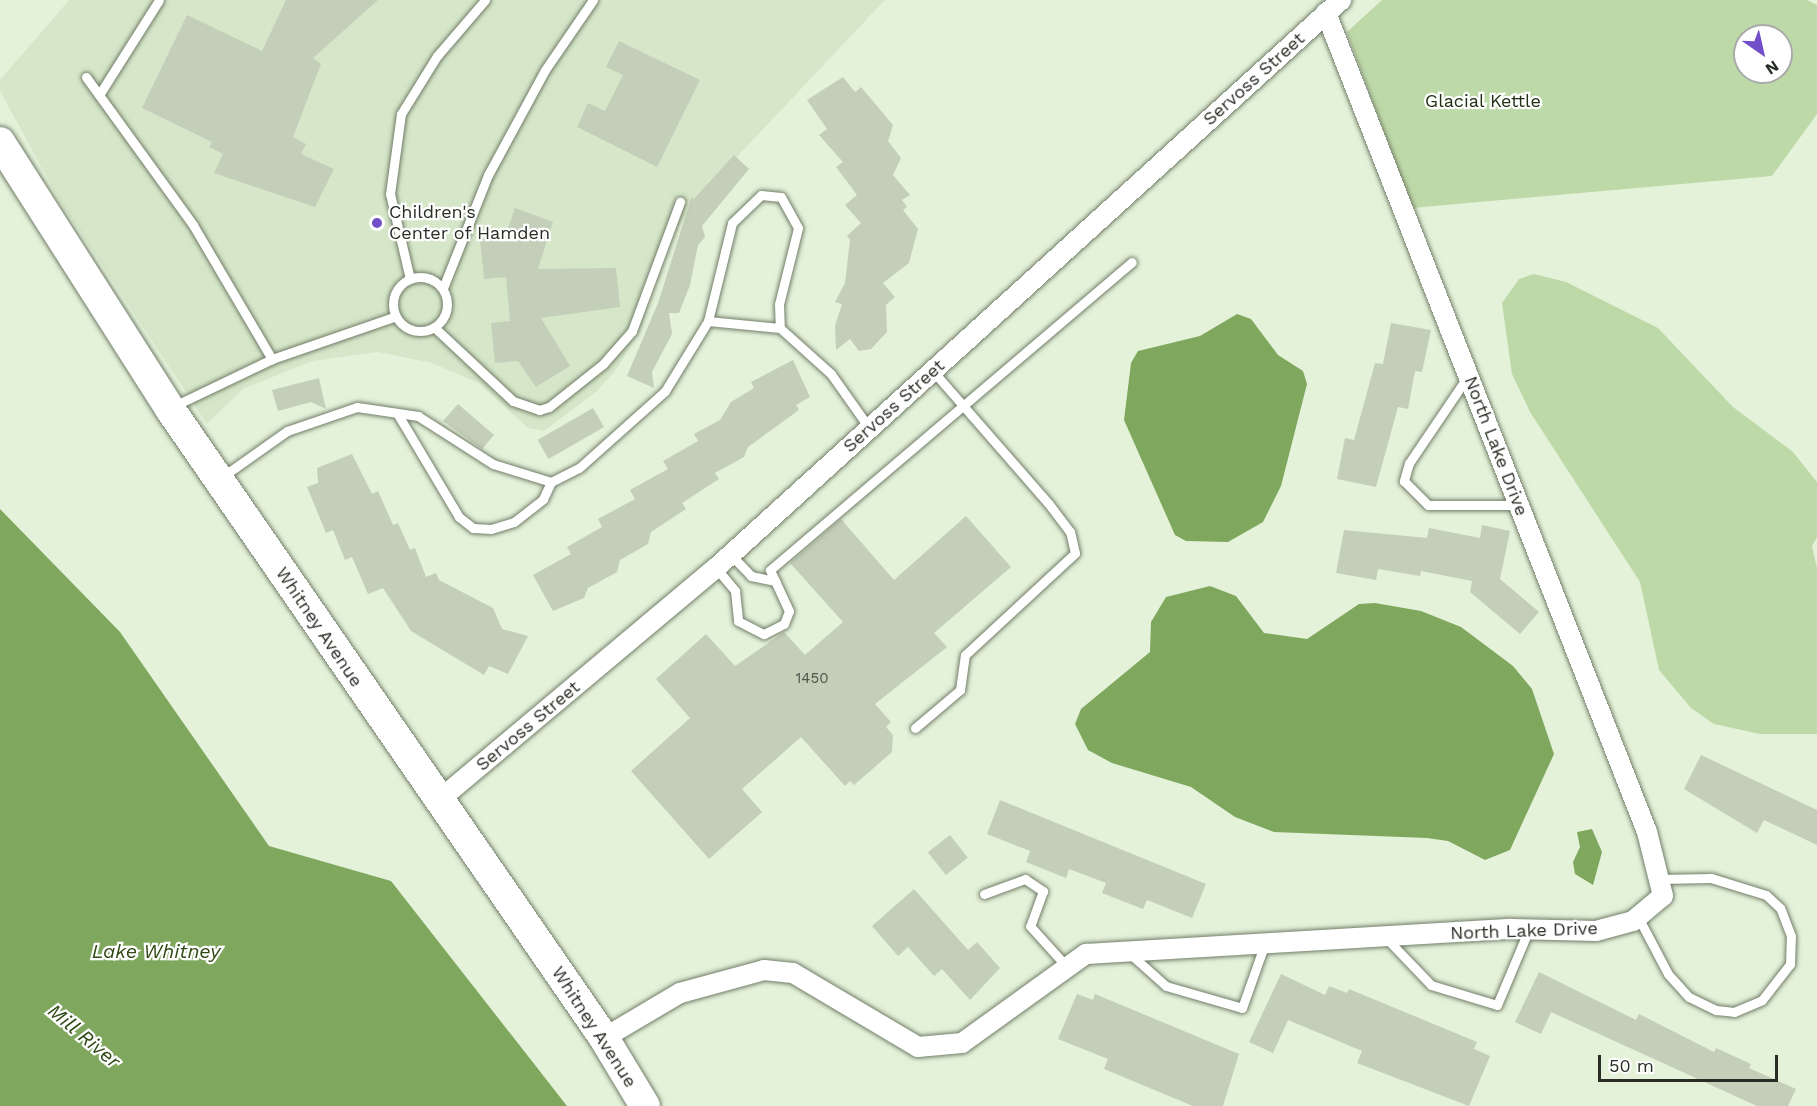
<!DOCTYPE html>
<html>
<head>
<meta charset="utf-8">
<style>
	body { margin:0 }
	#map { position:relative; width:1817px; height:1106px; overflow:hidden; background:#e4f2da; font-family:"Work Sans",sans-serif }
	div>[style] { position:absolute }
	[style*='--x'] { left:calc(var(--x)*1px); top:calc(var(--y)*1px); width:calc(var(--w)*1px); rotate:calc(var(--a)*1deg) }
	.built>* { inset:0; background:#d6e7c9 }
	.green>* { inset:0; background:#bed9a8 }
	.water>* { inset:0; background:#7fa75d }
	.building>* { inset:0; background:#c3cfb9; transform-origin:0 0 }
	.roads { filter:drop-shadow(0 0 2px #727e69) drop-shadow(0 0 2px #727e69) }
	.lane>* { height:9px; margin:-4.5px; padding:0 4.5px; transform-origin:4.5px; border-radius:4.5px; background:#fff }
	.lane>.ring { margin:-4.5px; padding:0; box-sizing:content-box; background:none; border:9px solid #fff; border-radius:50% }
	.street>* { height:20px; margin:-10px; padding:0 10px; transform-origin:10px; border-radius:10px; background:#fff }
	.primary>* { height:30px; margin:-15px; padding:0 15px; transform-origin:15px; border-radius:15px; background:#fff }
	.dots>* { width:16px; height:16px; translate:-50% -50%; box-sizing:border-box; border:3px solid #fff; border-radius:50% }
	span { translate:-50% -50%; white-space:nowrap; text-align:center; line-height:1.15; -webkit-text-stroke:4.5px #fff; paint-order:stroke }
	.number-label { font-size:15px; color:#4f564a }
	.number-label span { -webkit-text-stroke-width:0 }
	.street-label { font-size:18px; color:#282d25 }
	.park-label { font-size:18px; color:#203011 }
	.poi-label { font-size:18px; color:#282d25 }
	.left { translate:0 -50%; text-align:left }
	.water-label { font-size:20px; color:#304a15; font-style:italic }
	.north { position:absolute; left:1733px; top:24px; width:60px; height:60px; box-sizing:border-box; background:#fff; border:2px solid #a9aba8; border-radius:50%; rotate:146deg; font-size:16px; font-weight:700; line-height:24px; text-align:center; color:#282d25 }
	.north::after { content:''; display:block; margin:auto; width:21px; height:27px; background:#724fc9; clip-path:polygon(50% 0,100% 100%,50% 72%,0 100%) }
	.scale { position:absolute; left:1598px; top:1055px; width:180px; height:27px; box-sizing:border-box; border:3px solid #282d25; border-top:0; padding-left:8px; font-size:18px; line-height:21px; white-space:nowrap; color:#282d25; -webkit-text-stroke:4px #fff; paint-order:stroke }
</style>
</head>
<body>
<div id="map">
	<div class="built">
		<i style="clip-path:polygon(69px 0,885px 0,697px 199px,656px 260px,643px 323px,618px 367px,597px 391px,544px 431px,528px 428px,479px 383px,432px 363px,378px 352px,312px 361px,243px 389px,207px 424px,61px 203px,0 91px,0 80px)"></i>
	</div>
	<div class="green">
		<i style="clip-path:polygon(evenodd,1382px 0,1807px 0,1817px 5px,1817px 114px,1772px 176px,1412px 208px,1347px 32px,1382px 0,1745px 36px,1781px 36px,1781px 72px,1745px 72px,1745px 36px)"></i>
		<i style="clip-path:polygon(1534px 274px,1566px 282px,1658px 328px,1733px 407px,1793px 452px,1817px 482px,1817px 537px,1812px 546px,1817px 568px,1817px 734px,1760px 734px,1714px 724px,1691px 708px,1659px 670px,1640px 582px,1530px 412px,1512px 374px,1502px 303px,1519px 279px)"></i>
	</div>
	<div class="water">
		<i style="clip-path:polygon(1237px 314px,1251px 319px,1278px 355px,1303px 371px,1307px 384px,1281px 486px,1263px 522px,1228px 542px,1186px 541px,1175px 535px,1124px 420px,1131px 363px,1138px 351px,1200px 336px)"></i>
		<i style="clip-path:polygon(0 509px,120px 632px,269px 846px,391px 881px,567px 1106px,0 1106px)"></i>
		<i style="clip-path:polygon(1210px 586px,1236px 596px,1264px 633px,1307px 639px,1359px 604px,1375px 603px,1421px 611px,1461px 627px,1513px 666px,1532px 689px,1554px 754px,1510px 850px,1485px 860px,1448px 841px,1427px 838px,1274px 832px,1235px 817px,1191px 787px,1112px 763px,1088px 750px,1075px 724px,1081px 709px,1150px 652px,1151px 622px,1166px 597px)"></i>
		<i style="clip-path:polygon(1592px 829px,1602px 852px,1593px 885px,1575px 874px,1573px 862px,1580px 847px,1577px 832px)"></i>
	</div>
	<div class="building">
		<i style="clip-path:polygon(286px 0,378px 0,313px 58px,321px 64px,293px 137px,306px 144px,301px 154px,334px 169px,315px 207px,214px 173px,223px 154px,209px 147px,212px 142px,142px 108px,187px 15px,262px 51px)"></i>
		<i style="clip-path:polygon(619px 41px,700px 80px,657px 167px,577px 127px,588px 103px,605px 111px,623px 75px,606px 67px)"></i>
		<i style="clip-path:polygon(843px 77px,855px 92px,861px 87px,893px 125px,888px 141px,901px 158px,893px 175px,910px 195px,902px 200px,907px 207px,903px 210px,918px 229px,909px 263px,883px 283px,895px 297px,886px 305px,887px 332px,871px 349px,859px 351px,850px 339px,836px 350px,835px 326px,842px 304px,835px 302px,845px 283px,850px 240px,847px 236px,861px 223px,845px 205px,857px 195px,836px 167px,843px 162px,819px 135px,827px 129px,807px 100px)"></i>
		<i style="clip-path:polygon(734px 155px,749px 169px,702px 226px,705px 237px,698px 245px,690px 285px,679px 313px,669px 313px,672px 334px,652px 372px,654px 388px,627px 376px,658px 303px,692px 196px,693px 200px)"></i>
		<i style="clip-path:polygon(515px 208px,553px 222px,538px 269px,616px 268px,620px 307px,541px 318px,570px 366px,536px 387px,518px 361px,495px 363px,491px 323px,510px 321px,506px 277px,484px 279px,480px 239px,505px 237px)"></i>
		<i style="clip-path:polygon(1391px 323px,1431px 330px,1422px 372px,1415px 371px,1408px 409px,1398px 407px,1376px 487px,1337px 479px,1345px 438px,1354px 440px,1375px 363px,1383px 364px)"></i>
		<i style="clip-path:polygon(793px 360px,810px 397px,796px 405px,799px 410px,748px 447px,744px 457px,715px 473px,719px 479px,682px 503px,686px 509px,651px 532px,648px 544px,620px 560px,617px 572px,588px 588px,584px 598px,553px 611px,533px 575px,571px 554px,567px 547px,602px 527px,598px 519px,635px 499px,630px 490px,668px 469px,663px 461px,698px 441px,694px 434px,720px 420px,731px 402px,754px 388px,751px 382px)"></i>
		<i style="clip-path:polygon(319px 378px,326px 409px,311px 402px,278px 411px,272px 390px)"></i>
		<i style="clip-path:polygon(458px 404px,494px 435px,482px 449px,443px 421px)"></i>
		<i style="left:593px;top:408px;width:22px;height:64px;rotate:60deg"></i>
		<i style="clip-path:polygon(352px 454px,372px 494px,378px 491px,393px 525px,398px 523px,410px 550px,415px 548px,426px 577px,436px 573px,439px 580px,493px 608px,502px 629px,528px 636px,508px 674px,489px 666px,484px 675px,411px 631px,383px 588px,368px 594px,352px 557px,345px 560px,333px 530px,326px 533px,307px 487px,318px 483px,317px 468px)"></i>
		<i style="clip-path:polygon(966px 516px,1011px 567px,934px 633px,947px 647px,875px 704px,891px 722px,886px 727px,893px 735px,892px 752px,854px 785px,850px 781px,845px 786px,801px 737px,742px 789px,762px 812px,709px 859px,631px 771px,690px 718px,656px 679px,706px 634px,735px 666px,784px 632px,805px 655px,843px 622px,790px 563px,841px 519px,894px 580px)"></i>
		<i style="clip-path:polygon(1482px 525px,1510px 531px,1500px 579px,1539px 612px,1520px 634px,1470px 592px,1472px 581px,1421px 571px,1420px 576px,1378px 569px,1376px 580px,1336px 573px,1344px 530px,1427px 538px,1429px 528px,1480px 538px)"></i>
		<i style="clip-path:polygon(1701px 755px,1817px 810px,1817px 845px,1764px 820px,1757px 833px,1684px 789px)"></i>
		<i style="clip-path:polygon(1000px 800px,1206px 884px,1192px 918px,1147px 900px,1143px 909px,1102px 893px,1106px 883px,1069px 869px,1066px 878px,1026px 862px,1030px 851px,987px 834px)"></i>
		<i style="left:950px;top:835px;width:29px;height:28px;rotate:52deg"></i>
		<i style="clip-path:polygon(914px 889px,968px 950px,977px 942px,1000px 968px,970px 1000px,942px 969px,934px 976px,908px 947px,898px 956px,872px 926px)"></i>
		<i style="clip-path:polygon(1539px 972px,1636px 1020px,1639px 1014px,1714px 1052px,1716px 1048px,1751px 1064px,1749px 1068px,1796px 1089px,1788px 1106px,1757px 1106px,1551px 1012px,1541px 1034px,1515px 1022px)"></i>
		<i style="clip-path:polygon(1281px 974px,1325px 995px,1329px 986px,1347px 993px,1349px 989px,1477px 1042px,1474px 1049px,1490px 1056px,1469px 1106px,1357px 1063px,1362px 1051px,1288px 1020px,1273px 1053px,1249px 1042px)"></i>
		<i style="clip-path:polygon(1077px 994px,1093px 1000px,1095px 994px,1239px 1054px,1223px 1106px,1193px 1106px,1104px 1069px,1108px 1059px,1058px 1039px)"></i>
	</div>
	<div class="roads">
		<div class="lane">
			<i style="--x:86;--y:77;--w:183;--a:54.1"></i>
			<i style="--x:193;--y:225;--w:156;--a:59.5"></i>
			<i style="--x:99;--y:95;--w:112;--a:-57.7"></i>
			<i class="ring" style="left:393px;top:277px;width:45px;height:45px"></i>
			<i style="--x:410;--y:279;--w:87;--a:-103.2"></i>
			<i style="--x:390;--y:194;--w:81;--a:-82.2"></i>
			<i style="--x:401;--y:114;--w:68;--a:-58.2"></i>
			<i style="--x:437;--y:56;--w:74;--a:-49.4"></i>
			<i style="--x:443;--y:288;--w:122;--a:-68.3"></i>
			<i style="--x:488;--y:175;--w:119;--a:-61.5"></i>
			<i style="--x:545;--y:70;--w:85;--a:-55.6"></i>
			<i style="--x:708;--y:321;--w:101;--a:-76.2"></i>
			<i style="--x:732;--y:223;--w:40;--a:-44"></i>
			<i style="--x:761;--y:195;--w:20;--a:6"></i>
			<i style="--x:781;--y:197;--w:35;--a:61"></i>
			<i style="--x:798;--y:228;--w:78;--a:104"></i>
			<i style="--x:779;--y:304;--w:24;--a:88"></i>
			<i style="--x:435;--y:328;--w:107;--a:43.1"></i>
			<i style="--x:513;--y:401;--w:28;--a:19"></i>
			<i style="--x:539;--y:410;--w:10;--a:-17"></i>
			<i style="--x:549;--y:407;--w:69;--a:-38.5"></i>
			<i style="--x:603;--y:364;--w:44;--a:-48.7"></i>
			<i style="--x:632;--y:331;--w:138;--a:-69.6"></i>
			<i style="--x:1468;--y:376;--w:105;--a:124.1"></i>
			<i style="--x:1409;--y:463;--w:19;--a:106"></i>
			<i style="--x:1404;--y:481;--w:34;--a:45"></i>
			<i style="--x:1428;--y:505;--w:91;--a:0"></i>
			<i style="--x:174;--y:406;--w:109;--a:-25.6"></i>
			<i style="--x:272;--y:359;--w:131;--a:-19.1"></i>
			<i style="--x:397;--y:413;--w:121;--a:59.2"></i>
			<i style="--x:459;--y:517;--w:18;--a:38"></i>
			<i style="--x:473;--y:528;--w:18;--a:3"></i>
			<i style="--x:491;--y:529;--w:24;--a:-17"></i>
			<i style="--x:514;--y:522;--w:37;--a:-38"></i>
			<i style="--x:543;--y:499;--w:19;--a:-65"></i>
			<i style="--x:222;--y:477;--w:80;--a:-35.3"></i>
			<i style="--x:287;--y:431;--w:74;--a:-18.9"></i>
			<i style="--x:357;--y:407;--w:62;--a:8.4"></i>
			<i style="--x:418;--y:416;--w:89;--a:32.6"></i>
			<i style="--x:493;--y:464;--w:61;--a:17.2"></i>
			<i style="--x:551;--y:482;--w:31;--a:-27"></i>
			<i style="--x:579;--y:468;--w:115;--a:-41.8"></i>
			<i style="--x:665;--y:391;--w:82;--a:-58.4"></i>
			<i style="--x:708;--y:321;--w:72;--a:5.6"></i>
			<i style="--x:780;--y:328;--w:69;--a:42"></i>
			<i style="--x:831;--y:374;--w:67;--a:54.7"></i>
			<i style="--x:731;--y:555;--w:29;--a:46"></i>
			<i style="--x:751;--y:576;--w:25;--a:12"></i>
			<i style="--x:716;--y:568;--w:30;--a:50"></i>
			<i style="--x:735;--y:591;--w:30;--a:84"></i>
			<i style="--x:738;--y:621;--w:29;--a:27"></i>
			<i style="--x:764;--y:634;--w:22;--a:-27"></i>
			<i style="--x:784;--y:624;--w:14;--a:-69"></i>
			<i style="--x:789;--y:611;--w:45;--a:-114.9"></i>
			<i style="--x:770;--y:570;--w:475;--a:-40.4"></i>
			<i style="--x:915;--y:728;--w:59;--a:-40.2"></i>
			<i style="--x:960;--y:690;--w:35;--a:-82"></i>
			<i style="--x:965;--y:655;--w:150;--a:-42.8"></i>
			<i style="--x:1075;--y:553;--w:22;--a:-103"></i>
			<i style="--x:1070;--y:532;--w:36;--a:-127"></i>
			<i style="--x:1048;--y:503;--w:175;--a:-131.1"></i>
			<i style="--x:984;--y:894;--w:44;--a:-20.1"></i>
			<i style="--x:1025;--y:879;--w:22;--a:34"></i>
			<i style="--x:1043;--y:891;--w:37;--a:110"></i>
			<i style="--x:1030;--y:926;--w:55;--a:47.9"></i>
			<i style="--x:1638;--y:917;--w:64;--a:62.2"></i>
			<i style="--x:1668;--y:974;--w:31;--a:48"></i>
			<i style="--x:1689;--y:997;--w:30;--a:26"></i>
			<i style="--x:1716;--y:1010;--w:18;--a:6"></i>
			<i style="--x:1734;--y:1012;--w:30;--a:-23"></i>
			<i style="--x:1762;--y:1000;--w:46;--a:-52.1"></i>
			<i style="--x:1790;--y:964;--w:28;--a:-88"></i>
			<i style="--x:1791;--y:936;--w:30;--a:-111"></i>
			<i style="--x:1780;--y:908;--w:19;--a:-137"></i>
			<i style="--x:1766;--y:895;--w:58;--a:-162.8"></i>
			<i style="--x:1711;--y:878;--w:52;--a:178.9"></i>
			<i style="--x:1386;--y:938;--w:65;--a:46.2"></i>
			<i style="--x:1431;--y:985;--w:69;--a:16.9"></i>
			<i style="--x:1497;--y:1005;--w:82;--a:-67.2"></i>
			<i style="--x:1128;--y:952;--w:51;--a:41.8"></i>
			<i style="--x:1166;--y:986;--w:79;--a:16.1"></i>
			<i style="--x:1242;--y:1008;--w:69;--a:-70.5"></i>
		</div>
		<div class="street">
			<i style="--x:438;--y:801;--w:363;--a:-40"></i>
			<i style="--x:716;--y:568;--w:845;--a:-42.26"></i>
			<i style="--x:604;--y:1038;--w:88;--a:-30.6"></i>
			<i style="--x:680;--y:993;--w:87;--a:-15.3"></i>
			<i style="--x:764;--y:970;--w:29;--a:6"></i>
			<i style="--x:793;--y:973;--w:145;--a:30.6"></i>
			<i style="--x:918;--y:1047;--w:44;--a:-5.2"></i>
			<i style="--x:962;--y:1043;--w:153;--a:-35.7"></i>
			<i style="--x:1086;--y:954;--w:426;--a:-3.4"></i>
			<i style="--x:1511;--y:929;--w:85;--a:1.3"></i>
			<i style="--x:1596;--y:931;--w:38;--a:-15"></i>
			<i style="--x:1633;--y:921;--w:39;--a:-40"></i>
			<i style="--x:1663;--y:896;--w:66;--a:-104"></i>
			<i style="--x:1647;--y:832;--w:880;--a:-111.4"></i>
		</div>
		<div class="primary">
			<i style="--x:0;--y:142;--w:317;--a:57.5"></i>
			<i style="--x:170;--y:409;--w:764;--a:55.39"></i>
			<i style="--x:604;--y:1038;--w:79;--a:58.9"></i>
		</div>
	</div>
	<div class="dots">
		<i style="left:377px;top:223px;background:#724fc9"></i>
	</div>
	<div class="number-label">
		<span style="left:812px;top:679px">1450</span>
	</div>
	<div class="street-label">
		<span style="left:1254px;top:79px;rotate:-42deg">Servoss Street</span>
		<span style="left:894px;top:406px;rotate:-42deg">Servoss Street</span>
		<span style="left:1496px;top:446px;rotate:69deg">North Lake Drive</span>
		<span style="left:319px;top:627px;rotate:56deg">Whitney Avenue</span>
		<span style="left:528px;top:726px;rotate:-40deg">Servoss Street</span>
		<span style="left:1524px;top:931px;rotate:-2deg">North Lake Drive</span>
		<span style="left:594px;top:1027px;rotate:57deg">Whitney Avenue</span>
	</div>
	<div class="park-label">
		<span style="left:1483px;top:101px">Glacial Kettle</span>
	</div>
	<div class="poi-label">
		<span class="left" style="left:389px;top:223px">Children's<br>Center of Hamden</span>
	</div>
	<div class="water-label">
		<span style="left:156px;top:951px">Lake Whitney</span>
		<span style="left:84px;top:1036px;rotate:40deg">Mill River</span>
	</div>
	<div class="north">N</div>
	<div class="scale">50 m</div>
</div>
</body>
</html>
